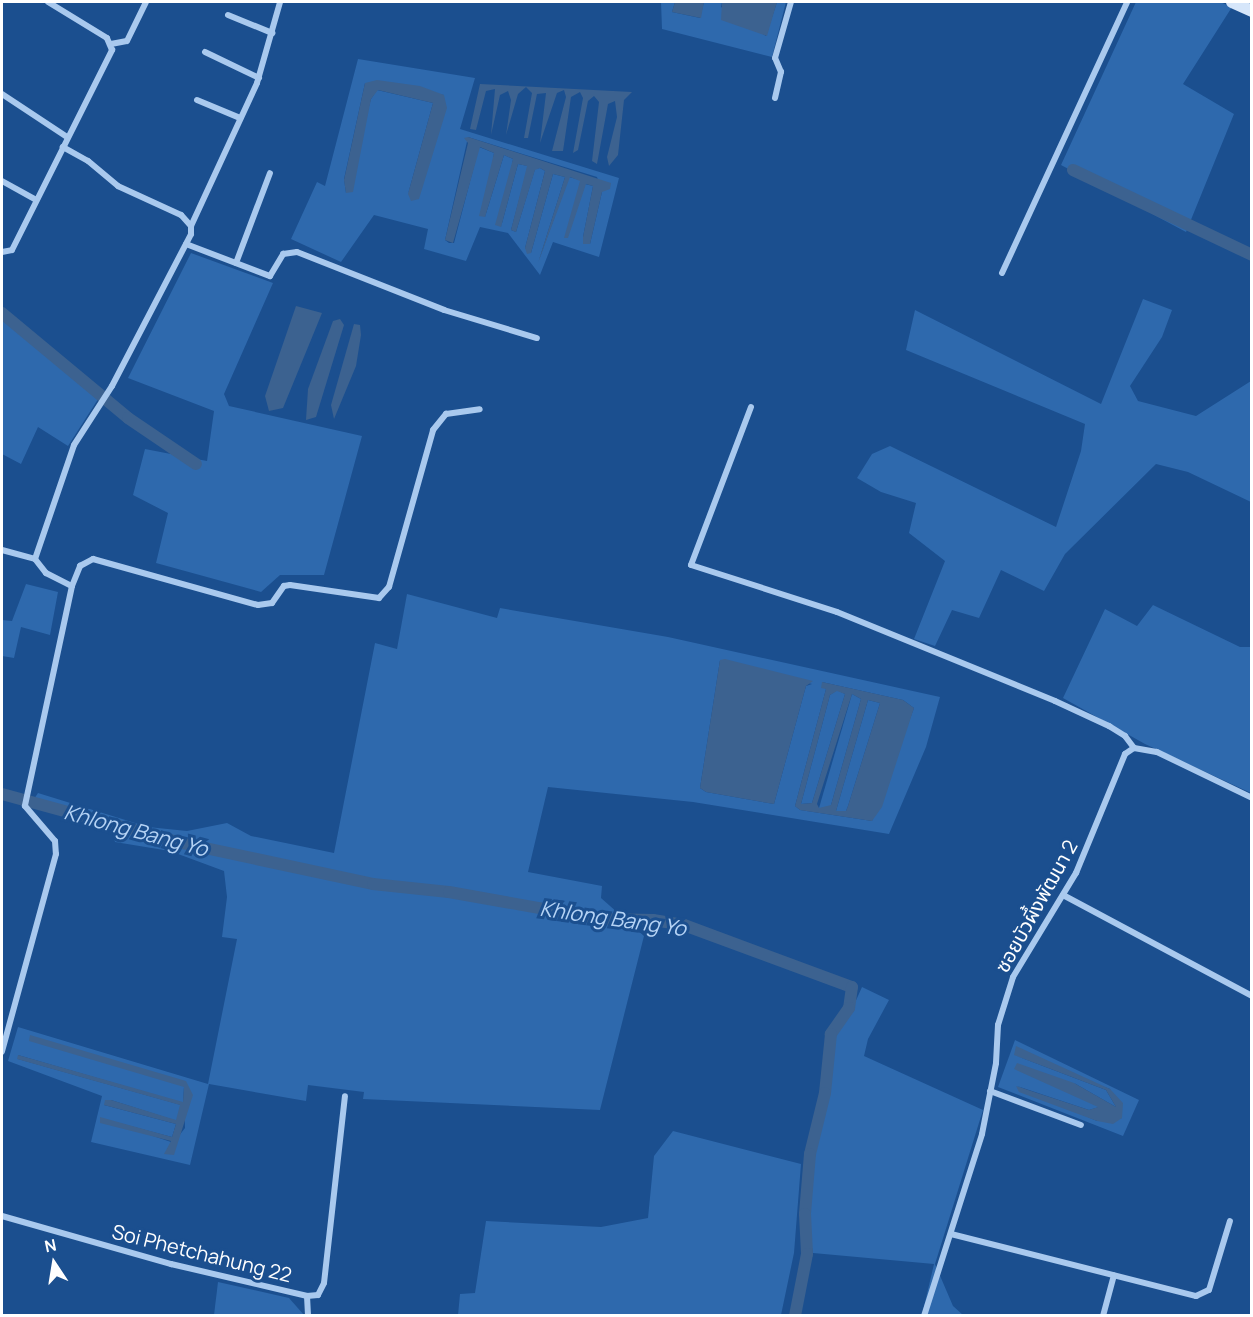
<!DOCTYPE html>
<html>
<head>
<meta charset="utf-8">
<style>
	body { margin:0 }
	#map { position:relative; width:1253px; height:1317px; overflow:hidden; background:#1b4f8f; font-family:Manrope,"Noto Sans Thai",sans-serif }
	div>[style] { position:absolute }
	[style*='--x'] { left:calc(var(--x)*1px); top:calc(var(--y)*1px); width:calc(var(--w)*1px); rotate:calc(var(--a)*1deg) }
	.green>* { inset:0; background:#2e69ad }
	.water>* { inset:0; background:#3c6290 }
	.canal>* { height:12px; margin:-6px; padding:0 6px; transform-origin:6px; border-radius:6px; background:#3c6290 }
	.street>* { height:6px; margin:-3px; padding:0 3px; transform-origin:3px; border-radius:3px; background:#a9c9ee }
	.secondary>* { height:12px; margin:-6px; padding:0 6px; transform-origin:6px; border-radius:6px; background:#d6e6fa }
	span { translate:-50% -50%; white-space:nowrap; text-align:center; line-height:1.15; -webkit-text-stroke:6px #1b4f8f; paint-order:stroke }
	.street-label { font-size:20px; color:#fff }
	.water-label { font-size:21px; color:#b5d3f5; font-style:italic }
	.frame { position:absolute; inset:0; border:3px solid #fff; pointer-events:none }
	.north { position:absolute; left:24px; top:1233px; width:60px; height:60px; -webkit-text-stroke:4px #1b4f8f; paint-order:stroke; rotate:348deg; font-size:16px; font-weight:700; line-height:24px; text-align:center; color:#fff }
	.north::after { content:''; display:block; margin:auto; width:21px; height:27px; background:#fff; clip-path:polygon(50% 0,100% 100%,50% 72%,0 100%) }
</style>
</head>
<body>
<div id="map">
	<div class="green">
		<i style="clip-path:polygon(661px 2px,675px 2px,672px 12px,700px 18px,704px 2px,722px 2px,721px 7px,766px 36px,777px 2px,786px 2px,772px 57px,662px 29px)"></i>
		<i style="clip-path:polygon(1136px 2px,1220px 2px,1232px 7px,1183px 84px,1234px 114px,1186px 232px,1061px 165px)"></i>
		<i style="clip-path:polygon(evenodd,358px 59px,475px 78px,460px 129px,619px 178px,599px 257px,553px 242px,540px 275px,508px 233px,480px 227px,466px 261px,424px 249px,428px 229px,374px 215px,341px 262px,291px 239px,317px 182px,325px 186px,358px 59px,365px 83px,444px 95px,408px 194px,433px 103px,377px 90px,371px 99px,346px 193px,344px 179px,365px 83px,358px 59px,468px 137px,597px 177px,602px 192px,590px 244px,583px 237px,593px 186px,585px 184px,580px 197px,580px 180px,569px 177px,539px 260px,565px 177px,553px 174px,531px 253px,525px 248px,545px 171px,540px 168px,535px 169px,516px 232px,511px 230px,528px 166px,518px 164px,501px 227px,513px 159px,504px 155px,485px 217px,494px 153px,479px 147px,454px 243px,449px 243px,445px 240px,468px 137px)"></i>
		<i style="clip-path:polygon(191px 253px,273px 283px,224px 394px,229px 406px,362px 436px,324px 575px,280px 575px,261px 592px,156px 563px,168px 513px,133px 495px,145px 449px,207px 461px,214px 411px,128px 378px)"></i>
		<i style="clip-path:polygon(1143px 299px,1172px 310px,1162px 337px,1130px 386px,1138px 401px,1196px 416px,1251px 381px,1251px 502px,1188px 472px,1156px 464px,1065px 554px,1044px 591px,1001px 570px,979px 618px,952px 610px,935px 646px,914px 639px,945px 561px,909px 533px,916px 503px,881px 492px,857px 478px,872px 454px,890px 446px,1056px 527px,1081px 451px,1085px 424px,906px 350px,915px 310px,1101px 404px)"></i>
		<i style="clip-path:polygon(2px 308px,102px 393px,68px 446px,38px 427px,21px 464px,2px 454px)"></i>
		<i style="clip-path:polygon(26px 584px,58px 592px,50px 635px,21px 627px,14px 658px,2px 656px,2px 620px,12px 621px)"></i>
		<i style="clip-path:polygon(evenodd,407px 594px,497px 618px,500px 608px,668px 637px,940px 697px,926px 747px,889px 834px,693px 802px,548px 787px,528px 872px,602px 886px,601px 898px,644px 936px,600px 1110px,363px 1099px,364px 1092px,308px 1085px,306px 1101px,209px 1084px,190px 1165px,91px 1142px,102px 1096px,8px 1061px,18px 1027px,208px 1084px,237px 939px,222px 937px,227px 897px,224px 871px,170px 851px,115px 842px,112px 829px,30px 805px,38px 793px,148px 827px,187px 831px,227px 823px,251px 836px,334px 853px,375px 643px,397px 649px,407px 594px,720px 660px,812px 684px,806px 686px,774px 804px,706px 792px,700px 788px,720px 660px,407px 594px,822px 682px,903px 700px,914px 708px,872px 821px,800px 810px,795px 806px,826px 689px,822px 682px,407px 594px,18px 1055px,183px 1103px,184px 1087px,185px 1128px,165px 1154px,171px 1142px,100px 1118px,172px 1137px,176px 1124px,104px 1105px,111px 1100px,177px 1121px,181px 1105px,18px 1059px,18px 1055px)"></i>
		<i style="clip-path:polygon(1153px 605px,1240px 647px,1251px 647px,1251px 793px,1145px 744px,1063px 698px,1105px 609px,1137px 626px)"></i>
		<i style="clip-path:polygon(837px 690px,845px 694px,812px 803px,801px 804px,830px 695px)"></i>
		<i style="clip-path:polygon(852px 694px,861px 699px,831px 805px,829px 808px,819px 808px)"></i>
		<i style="clip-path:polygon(868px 700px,880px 703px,848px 806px,846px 811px,836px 811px)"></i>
		<i style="clip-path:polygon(862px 987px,889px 1000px,868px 1039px,864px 1056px,983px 1110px,935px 1264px,953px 1306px,963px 1315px,922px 1315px,934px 1264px,813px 1253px,809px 1231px,815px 1144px,825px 1113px,835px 1035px,849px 1016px)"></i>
		<i style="clip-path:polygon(evenodd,1015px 1040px,1139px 1100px,1123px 1136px,998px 1087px,1015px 1040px,1014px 1055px,1110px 1089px,1122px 1118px,1097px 1121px,1017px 1086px,1089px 1110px,1099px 1107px,1074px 1083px,1116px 1107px,1106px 1090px,1014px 1055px)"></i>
		<i style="clip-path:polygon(673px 1131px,801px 1164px,794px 1253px,781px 1315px,458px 1315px,460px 1294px,475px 1293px,486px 1221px,601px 1227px,648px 1218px,654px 1156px)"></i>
		<i style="clip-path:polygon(218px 1282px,289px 1298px,304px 1315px,214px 1315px)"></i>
	</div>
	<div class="water">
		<i style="clip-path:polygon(675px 2px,704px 2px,701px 18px,672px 12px)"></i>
		<i style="clip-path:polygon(722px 2px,777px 2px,767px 36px,721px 20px)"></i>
		<i style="clip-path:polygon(377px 80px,420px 86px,444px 95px,447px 108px,419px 199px,411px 201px,408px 194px,433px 103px,378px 90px,371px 99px,353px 192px,346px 193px,344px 180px,365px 83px)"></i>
		<i style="clip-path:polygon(480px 84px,632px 92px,624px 100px,618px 155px,609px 166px,607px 157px,617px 117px,615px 101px,608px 104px,597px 164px,592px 161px,599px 102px,594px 96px,588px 101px,578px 150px,573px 153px,583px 98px,580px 92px,571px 97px,563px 151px,552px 151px,566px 97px,564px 90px,557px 93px,540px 143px,546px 93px,537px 94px,528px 138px,524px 138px,532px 93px,526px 87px,518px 94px,506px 135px,511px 100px,508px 91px,500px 95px,491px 135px,495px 89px,486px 91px,476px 130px,470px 129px)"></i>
		<i style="clip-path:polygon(468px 137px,611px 183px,610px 189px,602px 192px,590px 244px,583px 244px,583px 237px,593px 186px,586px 184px,568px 238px,564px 238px,580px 181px,570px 177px,538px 263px,565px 177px,553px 174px,531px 253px,527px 254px,525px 248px,545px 171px,540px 168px,535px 170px,516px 232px,511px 230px,527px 166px,518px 164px,501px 227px,495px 225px,513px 159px,504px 155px,485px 217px,479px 216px,494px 153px,480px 147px,453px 243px,445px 240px,468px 143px,464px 138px)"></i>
		<i style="clip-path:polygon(296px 306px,322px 313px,283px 408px,269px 411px,265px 396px)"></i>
		<i style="clip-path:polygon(340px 319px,344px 325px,316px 417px,306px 420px,308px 389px,333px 321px)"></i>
		<i style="clip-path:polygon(354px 324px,360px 325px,361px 335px,356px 366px,334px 419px,331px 405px)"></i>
		<i style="clip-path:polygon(725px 659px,813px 681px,806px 686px,774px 804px,706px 792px,700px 788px,720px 660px)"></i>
		<i style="clip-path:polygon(evenodd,822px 682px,903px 700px,914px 708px,882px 807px,872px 821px,800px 810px,795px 806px,826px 689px,821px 688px,822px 682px,837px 691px,845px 694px,812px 803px,801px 804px,830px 695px,837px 691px,822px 682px,852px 694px,861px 699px,831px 805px,819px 808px,817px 804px,852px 694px,822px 682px,868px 700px,880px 703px,848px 806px,846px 811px,836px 811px,868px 700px)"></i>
		<i style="clip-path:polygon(30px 1035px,186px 1081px,193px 1095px,174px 1155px,164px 1154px,171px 1141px,100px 1123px,100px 1117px,172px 1137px,176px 1124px,104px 1105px,105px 1100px,111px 1100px,176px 1120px,180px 1105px,17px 1059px,18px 1055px,183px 1102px,184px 1087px,29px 1041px)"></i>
		<i style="clip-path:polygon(1016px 1046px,1110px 1089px,1123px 1103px,1122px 1118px,1113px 1124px,1097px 1121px,1019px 1092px,1016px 1086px,1089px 1110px,1098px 1107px,1014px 1069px,1017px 1063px,1074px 1083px,1116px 1107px,1106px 1090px,1014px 1055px)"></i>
	</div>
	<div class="canal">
		<i style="--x:1073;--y:170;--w:198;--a:25.4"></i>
		<i style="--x:2;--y:313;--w:164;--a:39.8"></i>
		<i style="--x:128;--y:418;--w:82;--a:34.1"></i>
		<i style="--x:2;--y:794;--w:181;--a:15.3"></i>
		<i style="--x:177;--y:842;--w:200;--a:12.1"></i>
		<i style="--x:373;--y:884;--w:76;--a:6"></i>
		<i style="--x:449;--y:892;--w:153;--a:10.1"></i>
		<i style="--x:600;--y:919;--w:53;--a:1.1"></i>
		<i style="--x:653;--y:920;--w:31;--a:9"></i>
		<i style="--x:684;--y:925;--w:179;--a:20.3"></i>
		<i style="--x:852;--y:987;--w:21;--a:98"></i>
		<i style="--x:849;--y:1008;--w:32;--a:125"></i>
		<i style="--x:831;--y:1034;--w:59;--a:95.8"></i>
		<i style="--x:825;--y:1093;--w:63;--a:103.8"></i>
		<i style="--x:810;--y:1154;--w:60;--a:94.8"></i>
		<i style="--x:805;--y:1214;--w:40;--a:87.1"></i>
		<i style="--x:807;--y:1254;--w:63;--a:101"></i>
	</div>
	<div class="street">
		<i style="--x:228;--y:15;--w:48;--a:22.2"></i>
		<i style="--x:111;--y:44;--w:16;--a:-11"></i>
		<i style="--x:127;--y:41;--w:43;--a:-64"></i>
		<i style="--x:205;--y:52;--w:60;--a:25.7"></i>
		<i style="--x:2;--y:94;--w:78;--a:33.5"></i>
		<i style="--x:775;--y:98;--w:27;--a:-77"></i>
		<i style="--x:781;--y:72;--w:15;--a:-113"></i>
		<i style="--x:775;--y:58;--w:58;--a:-74.1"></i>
		<i style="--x:197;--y:100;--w:47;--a:22.7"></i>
		<i style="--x:2;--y:181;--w:39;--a:29"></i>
		<i style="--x:191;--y:226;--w:157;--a:-65.2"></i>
		<i style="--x:257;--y:83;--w:84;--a:-74.1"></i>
		<i style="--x:186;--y:244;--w:90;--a:20.9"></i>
		<i style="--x:270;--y:276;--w:26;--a:-59"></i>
		<i style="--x:283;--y:254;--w:14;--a:-8"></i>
		<i style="--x:297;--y:252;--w:158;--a:21.5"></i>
		<i style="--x:444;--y:310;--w:97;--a:16.8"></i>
		<i style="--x:2;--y:252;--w:10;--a:-11"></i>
		<i style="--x:12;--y:250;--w:224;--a:-63.4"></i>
		<i style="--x:112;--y:50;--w:13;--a:-113"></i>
		<i style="--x:107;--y:38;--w:69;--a:-148.6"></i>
		<i style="--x:236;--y:263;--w:96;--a:-69.3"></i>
		<i style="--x:1002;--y:273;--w:298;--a:-65.2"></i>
		<i style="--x:751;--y:407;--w:169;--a:110.8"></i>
		<i style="--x:691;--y:565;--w:153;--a:17.8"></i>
		<i style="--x:837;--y:612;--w:235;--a:22.2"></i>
		<i style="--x:1055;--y:701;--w:60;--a:24.8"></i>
		<i style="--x:1109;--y:726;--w:19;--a:32"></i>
		<i style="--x:1125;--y:736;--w:15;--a:53"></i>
		<i style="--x:2;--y:550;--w:34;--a:15"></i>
		<i style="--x:35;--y:559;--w:18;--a:52"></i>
		<i style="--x:46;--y:573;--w:29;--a:27"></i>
		<i style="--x:72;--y:586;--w:225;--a:102.1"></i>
		<i style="--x:25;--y:806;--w:46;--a:49.4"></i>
		<i style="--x:55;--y:841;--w:13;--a:86"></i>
		<i style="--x:56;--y:854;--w:205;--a:105.3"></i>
		<i style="--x:35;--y:559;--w:120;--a:-71.1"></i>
		<i style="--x:74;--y:445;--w:70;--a:-57.2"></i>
		<i style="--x:112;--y:386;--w:171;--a:-62.5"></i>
		<i style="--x:191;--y:234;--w:8;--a:-90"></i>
		<i style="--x:191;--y:226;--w:15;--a:-132"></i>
		<i style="--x:181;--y:215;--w:69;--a:-155.3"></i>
		<i style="--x:118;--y:186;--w:39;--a:-140"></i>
		<i style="--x:88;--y:161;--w:29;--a:-151"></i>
		<i style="--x:72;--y:586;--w:22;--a:-68"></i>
		<i style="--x:80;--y:566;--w:15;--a:-28"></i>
		<i style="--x:93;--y:559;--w:171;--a:15.6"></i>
		<i style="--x:258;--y:605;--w:14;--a:-8"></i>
		<i style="--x:272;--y:603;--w:21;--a:-55"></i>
		<i style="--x:284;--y:586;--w:6;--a:-9"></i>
		<i style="--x:290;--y:585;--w:90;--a:8.3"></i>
		<i style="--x:379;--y:598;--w:15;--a:-48"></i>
		<i style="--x:389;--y:587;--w:163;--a:-74.3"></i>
		<i style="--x:433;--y:430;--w:21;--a:-51"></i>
		<i style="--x:446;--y:414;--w:34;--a:-8"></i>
		<i style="--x:1063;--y:895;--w:214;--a:28.1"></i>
		<i style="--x:990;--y:1091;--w:97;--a:20.5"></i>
		<i style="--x:2;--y:1216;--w:176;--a:15.9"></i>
		<i style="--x:171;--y:1264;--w:140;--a:13.2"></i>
		<i style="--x:307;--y:1296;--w:11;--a:-5"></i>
		<i style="--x:318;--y:1295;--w:13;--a:-63"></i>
		<i style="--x:324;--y:1283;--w:188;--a:-83.6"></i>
		<i style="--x:951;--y:1234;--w:253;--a:14.2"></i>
		<i style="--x:1196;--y:1296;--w:14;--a:-25"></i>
		<i style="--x:1209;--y:1290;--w:72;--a:-73.1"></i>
		<i style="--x:307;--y:1296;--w:20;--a:87"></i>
		<i style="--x:924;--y:1316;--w:191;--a:-72.3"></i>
		<i style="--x:982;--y:1134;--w:72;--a:-78.8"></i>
		<i style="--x:996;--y:1063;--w:38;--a:-87"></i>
		<i style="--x:998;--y:1025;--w:50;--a:-72.6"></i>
		<i style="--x:1013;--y:977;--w:122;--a:-58.8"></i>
		<i style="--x:1076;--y:873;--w:129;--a:-67.6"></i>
		<i style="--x:1125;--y:754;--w:11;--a:-34"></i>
		<i style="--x:1134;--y:748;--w:23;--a:10"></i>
		<i style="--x:1157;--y:752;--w:106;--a:25.8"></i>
		<i style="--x:1103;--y:1316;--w:42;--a:-75"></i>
	</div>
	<div class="secondary">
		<i style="--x:1232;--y:2;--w:22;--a:24"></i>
	</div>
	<div class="street-label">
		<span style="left:1036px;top:906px;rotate:-61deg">ซอยบัวผึ้งพัฒนา 2</span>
		<span style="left:202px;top:1253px;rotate:14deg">Soi Phetchahung 22</span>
	</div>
	<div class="water-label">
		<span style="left:136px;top:830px;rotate:15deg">Khlong Bang Yo</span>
		<span style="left:613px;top:918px;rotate:8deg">Khlong Bang Yo</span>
	</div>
	<div class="frame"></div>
	<div class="north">N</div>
</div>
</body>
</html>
